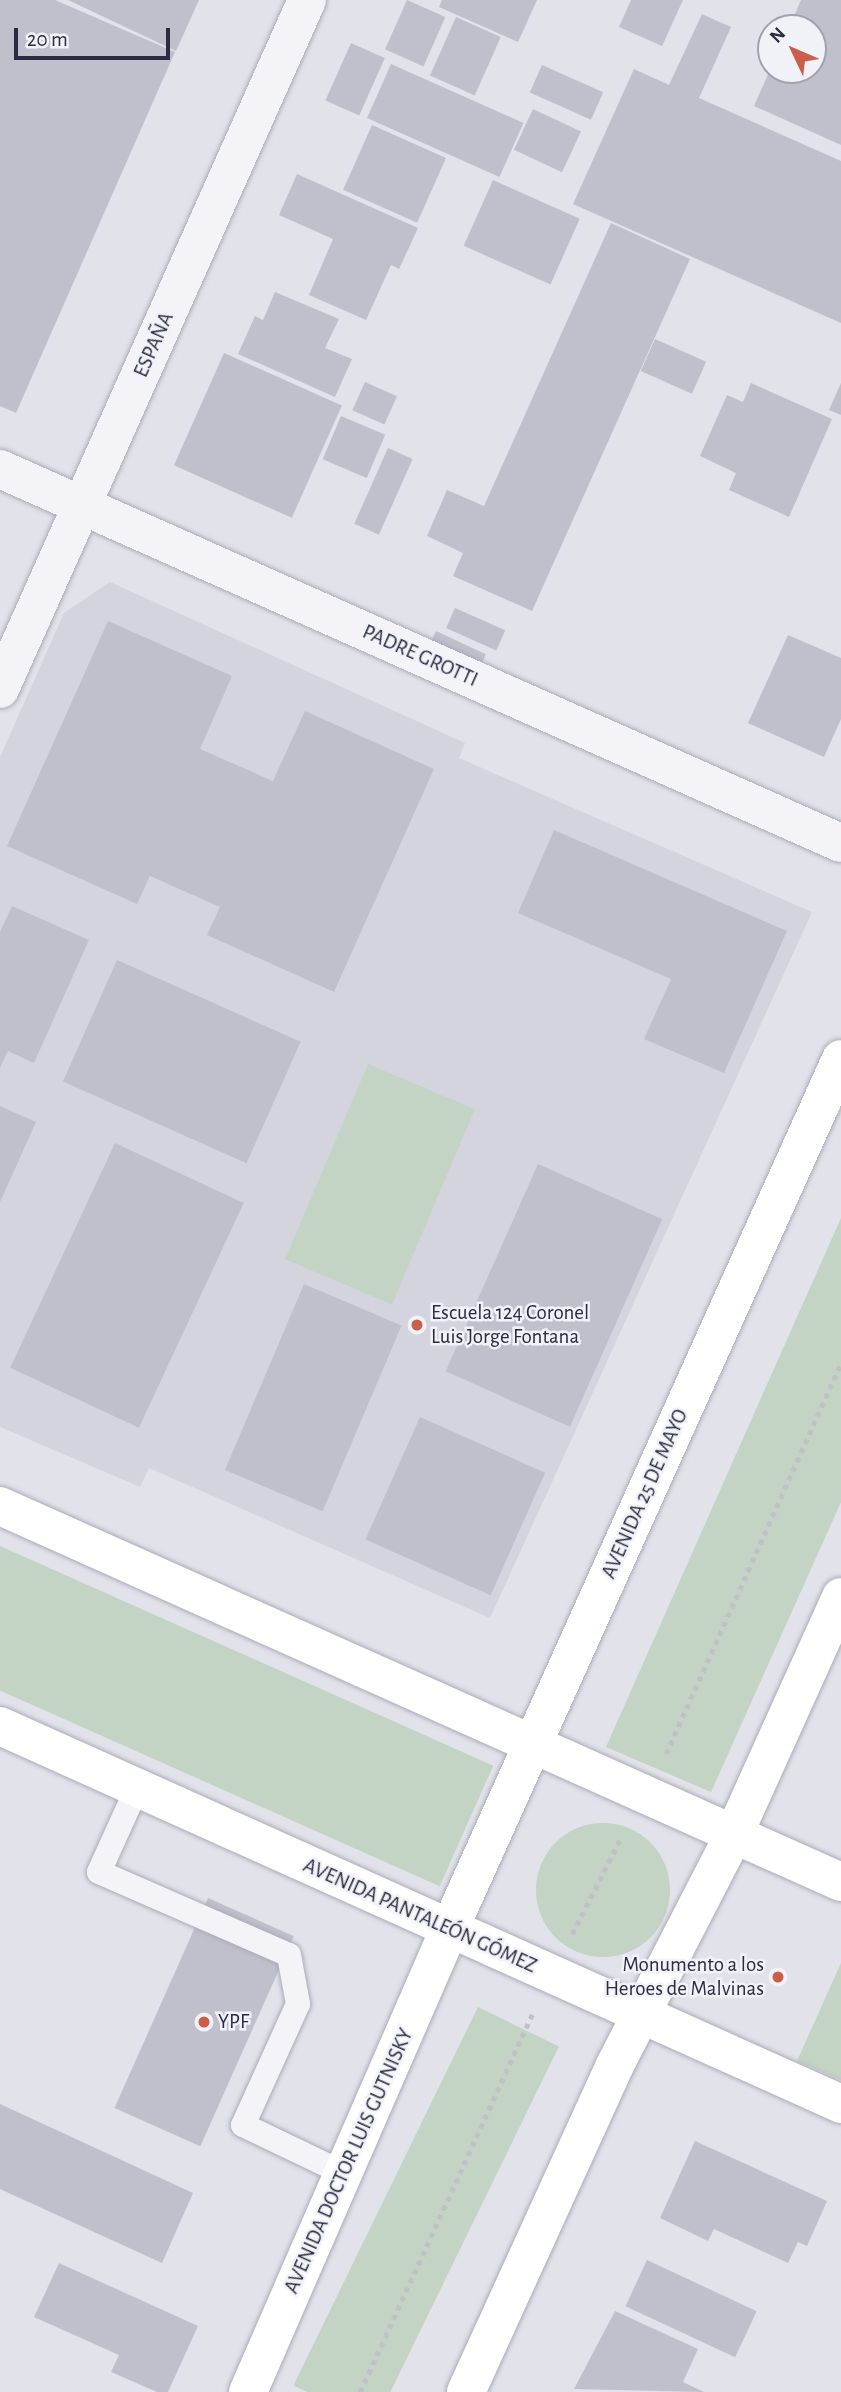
<!DOCTYPE html>
<html>
<head>
<meta charset="utf-8">
<style>
	body { margin:0 }
	#map { position:relative; width:841px; height:2392px; overflow:hidden; background:#e1e2ea; font-family:"Alegreya Sans",sans-serif }
	div>[style] { position:absolute }
	[style*='--x'] { left:calc(var(--x)*1px); top:calc(var(--y)*1px); width:calc(var(--w)*1px); rotate:calc(var(--a)*1deg) }
	.built>* { inset:0; background:#d3d4de }
	.green>* { inset:0; background:#c3d3c4; transform-origin:0 0 }
	.round { border-radius:50% }
	.building>* { inset:0; background:#bfc0cc; transform-origin:0 0 }
	.path>* { height:4.5px; margin-top:-2.25px; transform-origin:0; background:repeating-linear-gradient(90deg,#bfc0c8 0 5px,transparent 0 10px) }
	.roads { filter:drop-shadow(0 0 2px #aaabb7) drop-shadow(0 0 2px #aaabb7) }
	.lane>* { height:24px; margin:-12px; padding:0 12px; transform-origin:12px; border-radius:12px; background:#f4f4f8 }
	.street>* { height:38px; margin:-19px; padding:0 19px; transform-origin:19px; border-radius:19px; background:#f4f4f8 }
	.secondary>* { height:38px; margin:-19px; padding:0 19px; transform-origin:19px; border-radius:19px; background:#fff }
	.dots>* { width:19px; height:19px; translate:-50% -50%; box-sizing:border-box; border:4px solid #f1f2f7; border-radius:50% }
	span { translate:-50% -50%; white-space:nowrap; text-align:center; line-height:1.15; -webkit-text-stroke:5px #f1f2f7; paint-order:stroke }
	.street-label { font-size:21px; color:#2a2b41 }
	.poi-label { font-size:21px; color:#2a2b41 }
	.left { translate:0 -50%; text-align:left }
	.right { translate:-100% -50%; text-align:right }
	.north { position:absolute; left:757px; top:14px; width:70px; height:70px; box-sizing:border-box; background:#f1f2f7; border:2px solid #a1a2ae; border-radius:50%; rotate:314deg; font-size:19px; font-weight:700; line-height:28px; text-align:center; color:#2a2b41 }
	.north::after { content:''; display:block; margin:auto; width:24px; height:32px; background:#cb5e4a; clip-path:polygon(50% 0,100% 100%,50% 72%,0 100%) }
	.scale { position:absolute; left:14px; top:28px; width:156px; height:32px; box-sizing:border-box; border:4px solid #2a2b41; border-top:0; padding-left:9px; font-size:21px; line-height:24px; white-space:nowrap; color:#2a2b41; -webkit-text-stroke:5px #f1f2f7; paint-order:stroke }
</style>
</head>
<body>
<div id="map">
	<div class="built">
		<i style="clip-path:polygon(110px 582px,465px 743px,459px 758px,812px 912px,490px 1618px,149px 1468px,140px 1487px,0 1427px,0 757px,64px 613px)"></i>
	</div>
	<div class="green">
		<i style="left:368px;top:1064px;width:116px;height:212px;rotate:23deg"></i>
		<i style="clip-path:polygon(841px 1218px,841px 1502px,711px 1792px,606px 1747px)"></i>
		<i style="left:0;top:1546px;width:540px;height:132px;rotate:24deg"></i>
		<i class="round" style="left:536px;top:1823px;width:134px;height:134px"></i>
		<i style="clip-path:polygon(841px 1963px,841px 2080px,797px 2061px)"></i>
		<i style="left:478px;top:2007px;width:90px;height:421px;rotate:26deg"></i>
	</div>
	<div class="building">
		<i style="clip-path:polygon(0 0,55px 0,175px 52px,16px 413px,0 406px)"></i>
		<i style="clip-path:polygon(68px 0,199px 0,176px 51px)"></i>
		<i style="left:407px;top:0;width:42px;height:54px;rotate:24deg"></i>
		<i style="clip-path:polygon(442px 0,537px 0,518px 42px,439px 7px)"></i>
		<i style="clip-path:polygon(631px 0,683px 0,662px 46px,619px 27px)"></i>
		<i style="clip-path:polygon(801px 0,841px 0,841px 145px,754px 106px,770px 70px,813px 70px,813px 28px,789px 28px)"></i>
		<i style="clip-path:polygon(702px 14px,731px 27px,699px 98px,841px 161px,841px 323px,573px 204px,634px 69px,669px 85px)"></i>
		<i style="left:456px;top:17px;width:49px;height:64px;rotate:24deg"></i>
		<i style="left:351px;top:43px;width:37px;height:63px;rotate:24deg"></i>
		<i style="left:391px;top:64px;width:145px;height:59px;rotate:24deg"></i>
		<i style="left:542px;top:65px;width:67px;height:30px;rotate:24deg"></i>
		<i style="left:533px;top:109px;width:53px;height:45px;rotate:25deg"></i>
		<i style="left:372px;top:125px;width:81px;height:71px;rotate:24deg"></i>
		<i style="clip-path:polygon(297px 174px,418px 228px,399px 269px,391px 265px,366px 320px,309px 295px,333px 239px,279px 215px)"></i>
		<i style="left:493px;top:180px;width:95px;height:72px;rotate:24deg"></i>
		<i style="clip-path:polygon(611px 223px,690px 259px,532px 611px,453px 576px,463px 553px,427px 536px,447px 490px,484px 506px)"></i>
		<i style="clip-path:polygon(275px 292px,339px 319px,325px 348px,352px 359px,335px 397px,238px 354px,255px 316px,263px 320px)"></i>
		<i style="left:655px;top:339px;width:56px;height:35px;rotate:24deg"></i>
		<i style="left:224px;top:353px;width:129px;height:123px;rotate:24deg"></i>
		<i style="left:365px;top:382px;width:35px;height:31px;rotate:24deg"></i>
		<i style="clip-path:polygon(751px 383px,832px 419px,789px 517px,729px 490px,736px 473px,700px 456px,727px 395px,743px 402px)"></i>
		<i style="clip-path:polygon(841px 383px,841px 415px,829px 410px)"></i>
		<i style="left:341px;top:416px;width:48px;height:47px;rotate:23deg"></i>
		<i style="left:388px;top:448px;width:27px;height:83px;rotate:24deg"></i>
		<i style="left:455px;top:608px;width:55px;height:22px;rotate:24deg"></i>
		<i style="clip-path:polygon(108px 621px,232px 676px,200px 749px,273px 781px,305px 711px,434px 769px,334px 992px,207px 935px,220px 907px,150px 876px,137px 904px,7px 846px)"></i>
		<i style="left:436px;top:631px;width:55px;height:23px;rotate:25deg"></i>
		<i style="clip-path:polygon(788px 635px,841px 658px,841px 719px,824px 757px,748px 723px)"></i>
		<i style="clip-path:polygon(554px 830px,787px 931px,724px 1073px,644px 1039px,671px 979px,518px 913px)"></i>
		<i style="clip-path:polygon(12px 906px,89px 940px,34px 1063px,8px 1051px,0 1068px,0 932px)"></i>
		<i style="left:117px;top:960px;width:201px;height:133px;rotate:24deg"></i>
		<i style="clip-path:polygon(0 1106px,36px 1122px,0 1202px)"></i>
		<i style="left:115px;top:1143px;width:142px;height:248px;rotate:25deg"></i>
		<i style="left:538px;top:1164px;width:136px;height:227px;rotate:24deg"></i>
		<i style="left:304px;top:1284px;width:106px;height:202px;rotate:23deg"></i>
		<i style="left:420px;top:1417px;width:137px;height:134px;rotate:24deg"></i>
		<i style="left:208px;top:1898px;width:94px;height:230px;rotate:24deg"></i>
		<i style="clip-path:polygon(0 2104px,193px 2193px,162px 2263px,0 2189px)"></i>
		<i style="clip-path:polygon(695px 2141px,827px 2201px,807px 2246px,798px 2242px,788px 2263px,714px 2229px,708px 2241px,660px 2218px)"></i>
		<i style="left:647px;top:2260px;width:121px;height:51px;rotate:25deg"></i>
		<i style="clip-path:polygon(59px 2263px,198px 2326px,168px 2392px,157px 2392px,111px 2372px,119px 2355px,34px 2317px)"></i>
		<i style="clip-path:polygon(615px 2311px,698px 2349px,683px 2382px,704px 2392px,574px 2389px)"></i>
	</div>
	<div class="path">
		<i style="--x:666;--y:1754;--w:429;--a:-65.9"></i>
		<i style="--x:572;--y:1934;--w:110;--a:-63"></i>
		<i style="--x:360;--y:2392;--w:415;--a:-65.5"></i>
	</div>
	<div class="roads">
		<div class="lane">
			<i style="--x:137;--y:1788;--w:92;--a:114.3"></i>
			<i style="--x:99;--y:1872;--w:207;--a:23.6"></i>
			<i style="--x:289;--y:1955;--w:50;--a:79.6"></i>
			<i style="--x:298;--y:2004;--w:133;--a:114.4"></i>
			<i style="--x:243;--y:2125;--w:111;--a:25.6"></i>
		</div>
		<div class="street">
			<i style="--x:0;--y:469;--w:920;--a:23.98"></i>
			<i style="--x:0;--y:689;--w:754;--a:-65.98"></i>
		</div>
		<div class="secondary">
			<i style="--x:0;--y:1506;--w:921;--a:24.09"></i>
			<i style="--x:0;--y:1726;--w:922;--a:24.2"></i>
			<i style="--x:248;--y:2392;--w:504;--a:-66.49"></i>
			<i style="--x:449;--y:1930;--w:955;--a:-65.77"></i>
			<i style="--x:466;--y:2392;--w:359;--a:-65.5"></i>
			<i style="--x:615;--y:2065;--w:260;--a:-62.7"></i>
			<i style="--x:734;--y:1834;--w:260;--a:-65.7"></i>
		</div>
	</div>
	<div class="dots">
		<i style="left:417px;top:1325px;background:#cb5e4a"></i>
		<i style="left:778px;top:1977px;background:#cb5e4a"></i>
		<i style="left:204px;top:2022px;background:#cb5e4a"></i>
	</div>
	<div class="street-label">
		<span style="left:154px;top:345px;rotate:-66deg">ESPAÑA</span>
		<span style="left:420px;top:656px;rotate:24deg">PADRE GROTTI</span>
		<span style="left:645px;top:1494px;rotate:-66deg">AVENIDA 25 DE MAYO</span>
		<span style="left:420px;top:1916px;rotate:24deg">AVENIDA PANTALEÓN GÓMEZ</span>
		<span style="left:349px;top:2161px;rotate:-66deg">AVENIDA DOCTOR LUIS GUTNISKY</span>
	</div>
	<div class="poi-label">
		<span class="left" style="left:431px;top:1325px">Escuela 124 Coronel<br>Luis Jorge Fontana</span>
		<span class="right" style="left:764px;top:1977px">Monumento a los<br>Heroes de Malvinas</span>
		<span class="left" style="left:218px;top:2022px">YPF</span>
	</div>
	<div class="north">N</div>
	<div class="scale">20 m</div>
</div>
</body>
</html>
